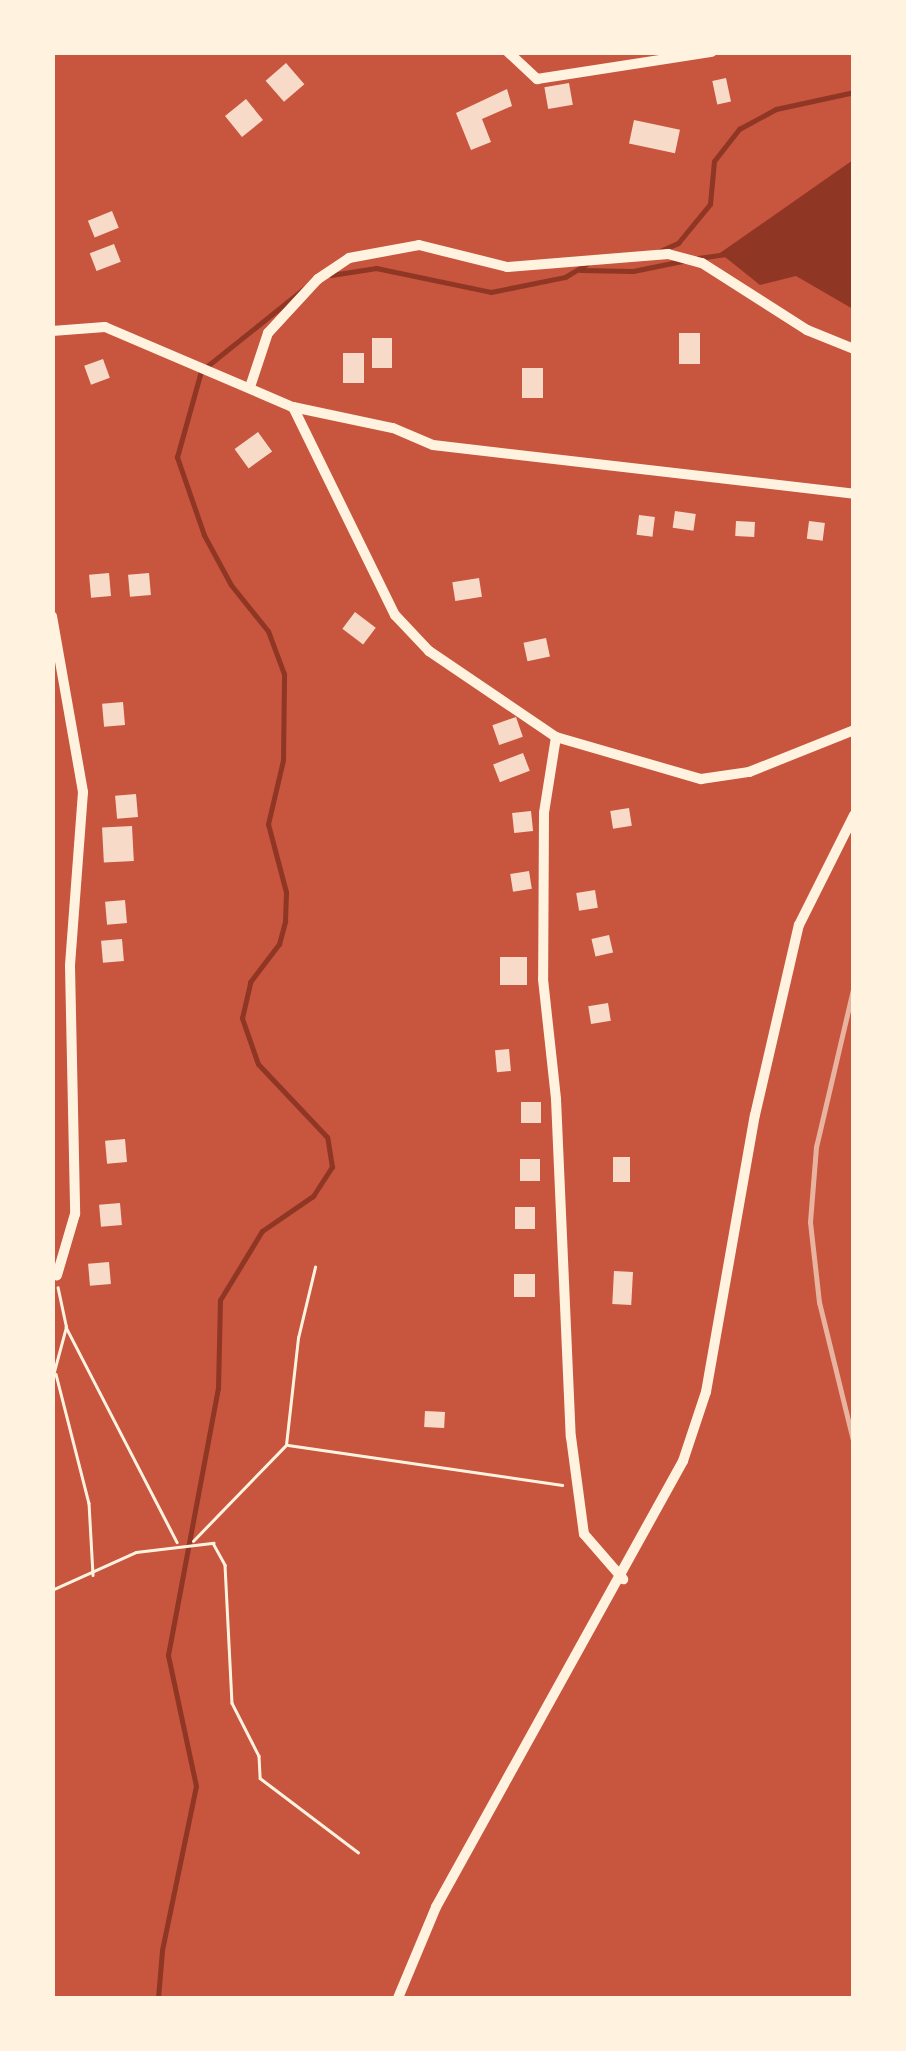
<!DOCTYPE html>
<html>
<head>
<meta charset="utf-8">
<style>
	body { margin:0 }
	#map { position:relative; width:906px; height:2051px; overflow:hidden; background:#c8553d; font-family:Rubik,sans-serif }
	div>[style] { position:absolute }
	[style*='--x'] { left:calc(var(--x)*1px); top:calc(var(--y)*1px); width:calc(var(--w)*1px); rotate:calc(var(--a)*1deg) }
	.water>* { inset:0; background:#8f3625 }
	.stream>* { height:5px; margin:-2.5px; padding:0 2.5px; transform-origin:2.5px; border-radius:2.5px; background:#8f3625 }
	.building>* { inset:0; background:#f7dbc8; transform-origin:0 0 }
	.path>* { height:2.5px; margin:-1.25px; padding:0 1.25px; transform-origin:1.25px; border-radius:1.25px; background:#fff3e0 }
	.minor>* { height:10px; margin:-5px; padding:0 5px; transform-origin:5px; border-radius:5px; background:#fff3e0 }
	.rail>* { height:5px; margin:-2.5px; padding:0 2.5px; transform-origin:2.5px; border-radius:2.5px; background:#e9b49f }
	span { translate:-50% -50%; white-space:nowrap; text-align:center; line-height:1.15; -webkit-text-stroke:8px #fff3e0; paint-order:stroke }
	.frame { position:absolute; inset:0; border:55px solid #fff3e0; pointer-events:none }
</style>
</head>
<body>
<div id="map">
	<div class="water">
		<i style="clip-path:polygon(853px 160px,853px 309px,796px 276px,760px 285px,720px 253px)"></i>
	</div>
	<div class="stream">
		<i style="--x:660;--y:251;--w:20;--a:-24"></i>
		<i style="--x:678;--y:243;--w:50;--a:-50.6"></i>
		<i style="--x:710;--y:204;--w:43;--a:-84.7"></i>
		<i style="--x:714;--y:161;--w:41;--a:-52"></i>
		<i style="--x:739;--y:129;--w:42;--a:-28.4"></i>
		<i style="--x:776;--y:109;--w:80;--a:-12.3"></i>
		<i style="--x:698;--y:258;--w:28;--a:-8"></i>
		<i style="--x:580;--y:270;--w:53;--a:1.1"></i>
		<i style="--x:633;--y:271;--w:50;--a:-11.5"></i>
		<i style="--x:331;--y:275;--w:46;--a:-8.8"></i>
		<i style="--x:376;--y:268;--w:117;--a:11.8"></i>
		<i style="--x:491;--y:292;--w:76;--a:-11.5"></i>
		<i style="--x:565;--y:277;--w:26;--a:-31"></i>
		<i style="--x:158;--y:1998;--w:48;--a:-85.2"></i>
		<i style="--x:162;--y:1950;--w:167;--a:-78.3"></i>
		<i style="--x:196;--y:1786;--w:134;--a:-102.1"></i>
		<i style="--x:168;--y:1655;--w:272;--a:-79.4"></i>
		<i style="--x:218;--y:1388;--w:88;--a:-88.7"></i>
		<i style="--x:220;--y:1300;--w:81;--a:-58.7"></i>
		<i style="--x:262;--y:1231;--w:62;--a:-34.5"></i>
		<i style="--x:313;--y:1196;--w:35;--a:-57"></i>
		<i style="--x:332;--y:1167;--w:30;--a:-99"></i>
		<i style="--x:327;--y:1137;--w:100;--a:-133.4"></i>
		<i style="--x:258;--y:1064;--w:49;--a:-109.2"></i>
		<i style="--x:242;--y:1018;--w:37;--a:-77"></i>
		<i style="--x:250;--y:982;--w:48;--a:-52.7"></i>
		<i style="--x:279;--y:944;--w:24;--a:-75"></i>
		<i style="--x:285;--y:921;--w:29;--a:-88"></i>
		<i style="--x:286;--y:892;--w:70;--a:-104.8"></i>
		<i style="--x:268;--y:824;--w:66;--a:-76.8"></i>
		<i style="--x:283;--y:760;--w:86;--a:-89.3"></i>
		<i style="--x:284;--y:674;--w:46;--a:-110.4"></i>
		<i style="--x:268;--y:631;--w:59;--a:-128.8"></i>
		<i style="--x:231;--y:585;--w:57;--a:-118.4"></i>
		<i style="--x:204;--y:535;--w:83;--a:-109.1"></i>
		<i style="--x:177;--y:457;--w:89;--a:-74.4"></i>
		<i style="--x:201;--y:371;--w:136;--a:-38.7"></i>
	</div>
	<div class="building">
		<i style="left:286px;top:63px;width:28px;height:27px;rotate:49deg"></i>
		<i style="left:726px;top:78px;width:24px;height:14px;rotate:78deg"></i>
		<i style="left:569px;top:83px;width:22px;height:25px;rotate:80deg"></i>
		<i style="clip-path:polygon(507px 89px,512px 106px,482px 119px,491px 142px,471px 150px,456px 113px)"></i>
		<i style="left:246px;top:99px;width:27px;height:27px;rotate:51deg"></i>
		<i style="left:634px;top:120px;width:47px;height:24px;rotate:12deg"></i>
		<i style="left:112px;top:211px;width:18px;height:26px;rotate:68deg"></i>
		<i style="left:114px;top:244px;width:19px;height:26px;rotate:69deg"></i>
		<i style="left:700px;top:333px;width:31px;height:21px;rotate:90deg"></i>
		<i style="left:372px;top:338px;width:20px;height:30px"></i>
		<i style="left:343px;top:353px;width:21px;height:30px"></i>
		<i style="left:103px;top:359px;width:20px;height:20px;rotate:70deg"></i>
		<i style="left:522px;top:368px;width:21px;height:30px"></i>
		<i style="left:258px;top:432px;width:24px;height:29px;rotate:54deg"></i>
		<i style="left:675px;top:511px;width:21px;height:17px;rotate:8deg"></i>
		<i style="left:639px;top:515px;width:16px;height:20px;rotate:7deg"></i>
		<i style="left:736px;top:521px;width:19px;height:15px;rotate:3deg"></i>
		<i style="left:809px;top:521px;width:16px;height:18px;rotate:7deg"></i>
		<i style="left:109px;top:573px;width:23px;height:20px;rotate:85deg"></i>
		<i style="left:149px;top:573px;width:22px;height:21px;rotate:85deg"></i>
		<i style="left:479px;top:578px;width:19px;height:27px;rotate:81deg"></i>
		<i style="left:355px;top:612px;width:26px;height:21px;rotate:37deg"></i>
		<i style="left:546px;top:638px;width:19px;height:23px;rotate:78deg"></i>
		<i style="left:123px;top:702px;width:23px;height:21px;rotate:85deg"></i>
		<i style="left:516px;top:717px;width:21px;height:25px;rotate:71deg"></i>
		<i style="left:523px;top:753px;width:19px;height:32px;rotate:69deg"></i>
		<i style="left:136px;top:794px;width:23px;height:21px;rotate:85deg"></i>
		<i style="left:629px;top:808px;width:18px;height:19px;rotate:81deg"></i>
		<i style="left:531px;top:811px;width:20px;height:19px;rotate:84deg"></i>
		<i style="left:132px;top:826px;width:35px;height:30px;rotate:87deg"></i>
		<i style="left:529px;top:871px;width:18px;height:19px;rotate:81deg"></i>
		<i style="left:595px;top:890px;width:18px;height:19px;rotate:81deg"></i>
		<i style="left:125px;top:900px;width:23px;height:20px;rotate:85deg"></i>
		<i style="left:609px;top:935px;width:18px;height:18px;rotate:77deg"></i>
		<i style="left:122px;top:939px;width:22px;height:21px;rotate:85deg"></i>
		<i style="left:500px;top:957px;width:27px;height:28px"></i>
		<i style="left:608px;top:1003px;width:18px;height:20px;rotate:81deg"></i>
		<i style="left:509px;top:1049px;width:22px;height:14px;rotate:85deg"></i>
		<i style="left:521px;top:1102px;width:20px;height:21px"></i>
		<i style="left:125px;top:1139px;width:23px;height:20px;rotate:85deg"></i>
		<i style="left:613px;top:1157px;width:17px;height:25px"></i>
		<i style="left:520px;top:1159px;width:20px;height:22px"></i>
		<i style="left:120px;top:1203px;width:22px;height:21px;rotate:85deg"></i>
		<i style="left:515px;top:1207px;width:20px;height:22px"></i>
		<i style="left:109px;top:1262px;width:22px;height:21px;rotate:85deg"></i>
		<i style="left:614px;top:1271px;width:19px;height:33px;rotate:3deg"></i>
		<i style="left:535px;top:1274px;width:23px;height:21px;rotate:90deg"></i>
		<i style="left:425px;top:1411px;width:20px;height:16px;rotate:3deg"></i>
	</div>
	<div class="path">
		<i style="--x:66;--y:1327;--w:242;--a:62.7"></i>
		<i style="--x:56;--y:1374;--w:133;--a:75.7"></i>
		<i style="--x:89;--y:1503;--w:72;--a:86.8"></i>
		<i style="--x:52;--y:1379;--w:54;--a:-74.9"></i>
		<i style="--x:66;--y:1327;--w:40;--a:-102"></i>
		<i style="--x:288;--y:1445;--w:277;--a:8.3"></i>
		<i style="--x:193;--y:1541;--w:134;--a:-45.9"></i>
		<i style="--x:286;--y:1445;--w:108;--a:-83.6"></i>
		<i style="--x:298;--y:1338;--w:73;--a:-76.5"></i>
		<i style="--x:52;--y:1590;--w:92;--a:-24.3"></i>
		<i style="--x:136;--y:1552;--w:78;--a:-6.7"></i>
		<i style="--x:213;--y:1543;--w:25;--a:61"></i>
		<i style="--x:225;--y:1565;--w:138;--a:87.1"></i>
		<i style="--x:232;--y:1703;--w:59;--a:63"></i>
		<i style="--x:259;--y:1756;--w:22;--a:87"></i>
		<i style="--x:260;--y:1778;--w:123;--a:37.1"></i>
	</div>
	<div class="minor">
		<i style="--x:508;--y:52;--w:40;--a:43"></i>
		<i style="--x:537;--y:79;--w:177;--a:-8.8"></i>
		<i style="--x:52;--y:331;--w:53;--a:-4.3"></i>
		<i style="--x:105;--y:327;--w:204;--a:23.1"></i>
		<i style="--x:293;--y:407;--w:232;--a:63.9"></i>
		<i style="--x:395;--y:615;--w:50;--a:46.6"></i>
		<i style="--x:429;--y:651;--w:153;--a:34.1"></i>
		<i style="--x:556;--y:737;--w:151;--a:16.2"></i>
		<i style="--x:701;--y:779;--w:49;--a:-8.3"></i>
		<i style="--x:749;--y:772;--w:113;--a:-21.8"></i>
		<i style="--x:251;--y:384;--w:54;--a:-71.6"></i>
		<i style="--x:268;--y:333;--w:74;--a:-47.2"></i>
		<i style="--x:318;--y:279;--w:37;--a:-34"></i>
		<i style="--x:349;--y:258;--w:71;--a:-10.5"></i>
		<i style="--x:419;--y:245;--w:91;--a:14"></i>
		<i style="--x:507;--y:267;--w:162;--a:-4.6"></i>
		<i style="--x:668;--y:254;--w:35;--a:15"></i>
		<i style="--x:702;--y:263;--w:125;--a:32.5"></i>
		<i style="--x:807;--y:330;--w:51;--a:22"></i>
		<i style="--x:293;--y:407;--w:102;--a:11.9"></i>
		<i style="--x:393;--y:428;--w:43;--a:23"></i>
		<i style="--x:433;--y:445;--w:424;--a:6.6"></i>
		<i style="--x:52;--y:616;--w:179;--a:80"></i>
		<i style="--x:83;--y:792;--w:174;--a:94.3"></i>
		<i style="--x:70;--y:966;--w:248;--a:88.8"></i>
		<i style="--x:75;--y:1214;--w:64;--a:106.4"></i>
		<i style="--x:556;--y:737;--w:77;--a:99"></i>
		<i style="--x:544;--y:813;--w:166;--a:90.3"></i>
		<i style="--x:543;--y:979;--w:121;--a:83.8"></i>
		<i style="--x:556;--y:1099;--w:338;--a:87.5"></i>
		<i style="--x:571;--y:1437;--w:98;--a:82.4"></i>
		<i style="--x:584;--y:1534;--w:60;--a:49.1"></i>
		<i style="--x:398;--y:1998;--w:99;--a:-67.3"></i>
		<i style="--x:436;--y:1907;--w:510;--a:-61.02"></i>
		<i style="--x:683;--y:1461;--w:73;--a:-71.6"></i>
		<i style="--x:706;--y:1392;--w:281;--a:-80"></i>
		<i style="--x:755;--y:1115;--w:195;--a:-77"></i>
		<i style="--x:799;--y:925;--w:123;--a:-63.4"></i>
	</div>
	<div class="rail">
		<i style="--x:854;--y:985;--w:166;--a:103.2"></i>
		<i style="--x:816;--y:1147;--w:75;--a:94.6"></i>
		<i style="--x:810;--y:1222;--w:81;--a:83.6"></i>
		<i style="--x:819;--y:1302;--w:147;--a:76.2"></i>
	</div>
	<div class="frame"></div>
</div>
</body>
</html>
